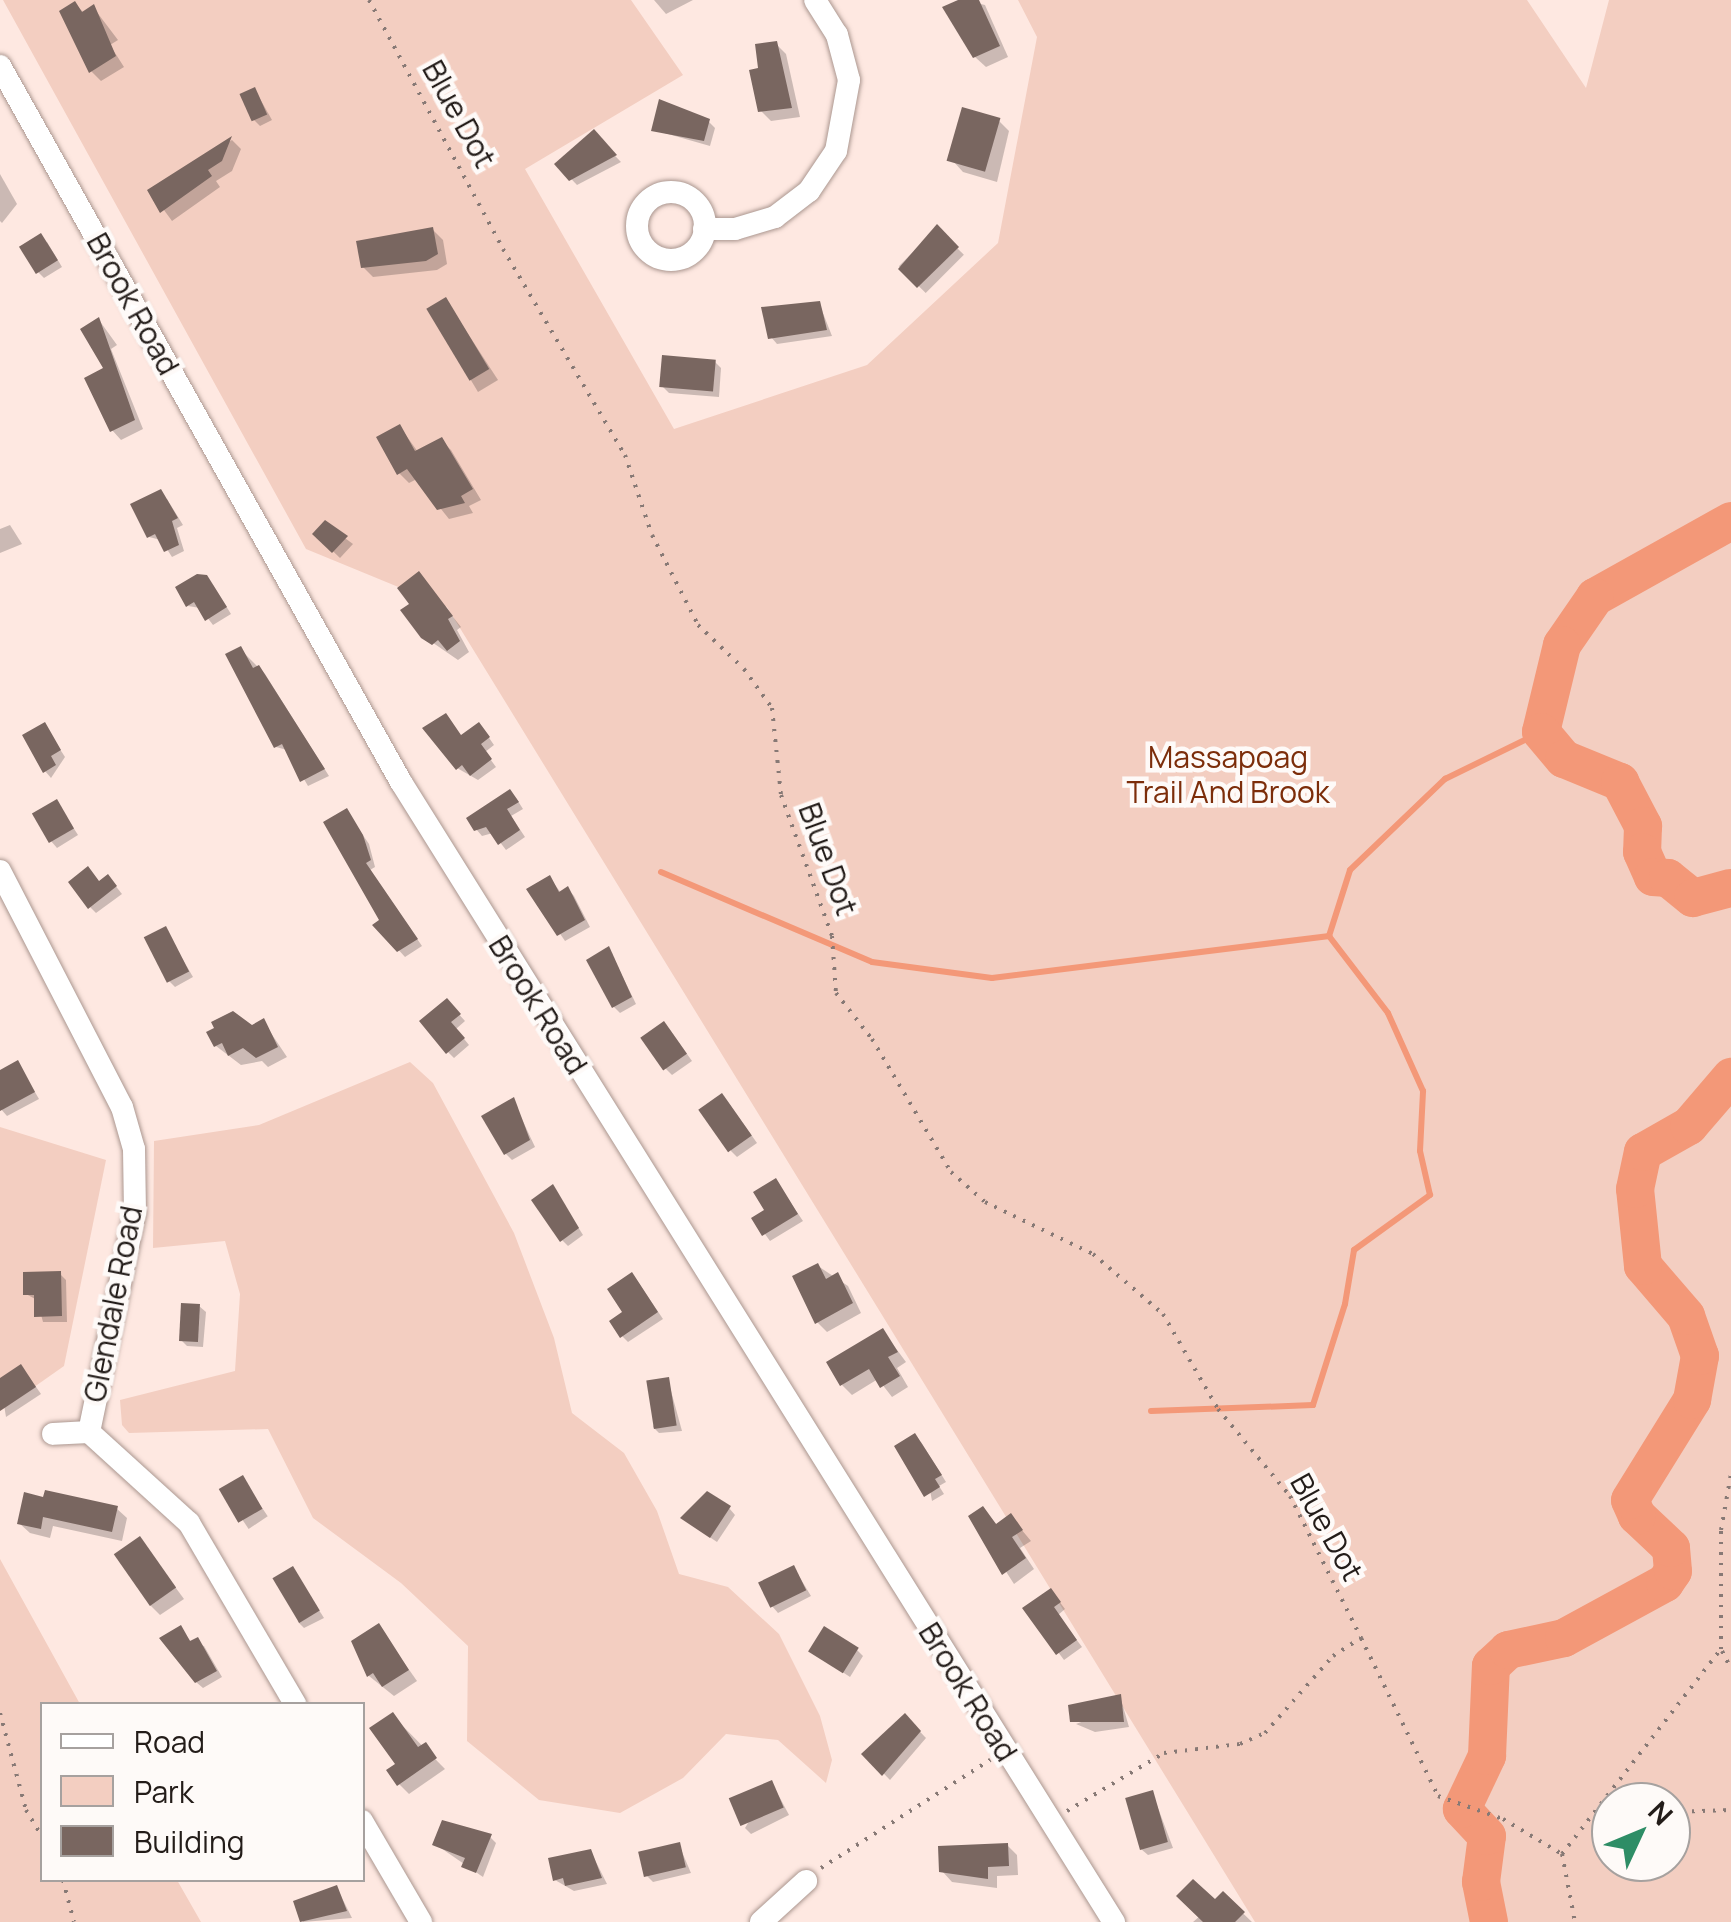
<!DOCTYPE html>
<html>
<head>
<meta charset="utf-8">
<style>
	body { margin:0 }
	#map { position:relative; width:1731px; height:1922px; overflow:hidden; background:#fee8e1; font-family:Manrope,sans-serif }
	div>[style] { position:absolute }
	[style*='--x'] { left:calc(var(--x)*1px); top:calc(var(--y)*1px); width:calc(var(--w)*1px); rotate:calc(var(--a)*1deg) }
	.green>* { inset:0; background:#f3cec1 }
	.shadow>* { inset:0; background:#0003; transform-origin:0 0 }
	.stream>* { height:6px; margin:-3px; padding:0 3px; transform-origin:3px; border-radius:3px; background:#f39878 }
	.river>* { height:38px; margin:-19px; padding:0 19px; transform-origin:19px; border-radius:19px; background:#f39878 }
	.building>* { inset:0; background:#796660; transform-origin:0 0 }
	.path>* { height:4px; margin-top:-2px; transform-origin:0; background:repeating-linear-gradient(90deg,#877975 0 2.5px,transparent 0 10.5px) }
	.roads { filter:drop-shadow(0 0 2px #ab9790) drop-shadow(0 0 2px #ab9790) }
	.minor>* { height:22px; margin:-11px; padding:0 11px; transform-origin:11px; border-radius:11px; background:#fff }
	.minor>.ring { margin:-11px; padding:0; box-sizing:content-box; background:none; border:22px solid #fff; border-radius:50% }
	span { translate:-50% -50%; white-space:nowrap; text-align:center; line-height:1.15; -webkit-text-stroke:9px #fefaf8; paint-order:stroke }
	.street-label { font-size:30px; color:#231c19 }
	.park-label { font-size:30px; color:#7c2d0a }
	.legend { position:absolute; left:40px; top:1702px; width:325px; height:180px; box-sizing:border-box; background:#fefaf8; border:2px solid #a6a19f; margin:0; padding:12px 18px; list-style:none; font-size:30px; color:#231c19 }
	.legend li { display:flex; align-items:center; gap:20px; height:50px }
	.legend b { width:50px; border:2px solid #a6a19f }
	.north { position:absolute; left:1591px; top:1782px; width:100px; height:100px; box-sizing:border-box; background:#fefaf8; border:2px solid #a6a19f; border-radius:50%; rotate:46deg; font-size:28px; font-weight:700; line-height:40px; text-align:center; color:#231c19 }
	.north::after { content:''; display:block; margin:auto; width:35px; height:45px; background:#2e8d66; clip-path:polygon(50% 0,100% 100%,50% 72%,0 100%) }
</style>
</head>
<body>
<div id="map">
	<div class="green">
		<i style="clip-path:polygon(evenodd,3px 0,631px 0,683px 75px,525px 169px,674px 429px,867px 365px,998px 243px,1037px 37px,1018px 0,1527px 0,1586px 88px,1609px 0,1731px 0,1731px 1922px,1255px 1922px,447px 607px,306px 549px,3px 0,1611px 1802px,1671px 1802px,1671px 1862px,1611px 1862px,1611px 1802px)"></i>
		<i style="clip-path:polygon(410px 1062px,433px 1083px,514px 1233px,554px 1338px,572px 1413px,624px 1453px,657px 1511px,679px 1574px,728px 1587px,779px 1634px,820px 1716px,832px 1760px,826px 1783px,778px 1740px,726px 1734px,683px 1778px,620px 1813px,539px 1800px,467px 1741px,468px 1646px,401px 1583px,313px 1518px,268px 1429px,129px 1433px,122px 1425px,120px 1400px,235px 1371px,240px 1294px,225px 1241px,153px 1248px,154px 1141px,259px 1125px)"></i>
		<i style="clip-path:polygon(0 1127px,106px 1160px,64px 1366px,0 1411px)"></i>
		<i style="clip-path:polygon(0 1559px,80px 1704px,42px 1704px,42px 1880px,177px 1880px,201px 1922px,0 1922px)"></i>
	</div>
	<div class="shadow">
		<i style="clip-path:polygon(654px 0,693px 0,666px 14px)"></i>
		<i style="clip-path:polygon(964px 0,985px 5px,1008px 57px,986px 67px,975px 57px,965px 35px)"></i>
		<i style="clip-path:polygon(75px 4px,84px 13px,93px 7px,118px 40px,110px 45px,124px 67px,101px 81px,91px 71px)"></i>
		<i style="clip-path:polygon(776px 44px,786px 54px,800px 117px,771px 121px,761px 111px,761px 71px)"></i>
		<i style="clip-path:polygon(255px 90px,272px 120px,260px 126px,254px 120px)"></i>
		<i style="clip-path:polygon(998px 120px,1009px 131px,997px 182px,963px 172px,953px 161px)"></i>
		<i style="clip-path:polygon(708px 121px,715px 128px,710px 146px,654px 130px)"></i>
		<i style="clip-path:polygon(593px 133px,621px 162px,577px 185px,558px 165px)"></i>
		<i style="clip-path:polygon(232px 140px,241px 149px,232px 171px,216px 181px,220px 187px,172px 221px,150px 191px)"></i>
		<i style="clip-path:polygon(0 174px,17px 204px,2px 223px,0 221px)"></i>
		<i style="left:937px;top:228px;width:38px;height:54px;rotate:45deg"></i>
		<i style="clip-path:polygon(433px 230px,443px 240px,447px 264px,437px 270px,373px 277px,363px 267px)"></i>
		<i style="clip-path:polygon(47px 242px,62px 267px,44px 278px,38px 272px)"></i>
		<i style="clip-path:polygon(446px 300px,498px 380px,478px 392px,429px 310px)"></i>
		<i style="clip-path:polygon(819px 303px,832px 336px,777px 344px,771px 337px)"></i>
		<i style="clip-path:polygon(99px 320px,117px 345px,111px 349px,143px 429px,121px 440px,112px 430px)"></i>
		<i style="clip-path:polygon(715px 362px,721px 368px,719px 397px,669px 393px,662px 386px)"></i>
		<i style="clip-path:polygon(400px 427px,418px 452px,441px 440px,451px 450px,481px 500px,469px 506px,473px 513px,449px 519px,417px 479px,409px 483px,399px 473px)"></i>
		<i style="clip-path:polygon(167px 499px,183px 525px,177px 528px,184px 551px,172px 557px,161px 540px,149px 537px)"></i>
		<i style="clip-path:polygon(326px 524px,353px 544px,340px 558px,315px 534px)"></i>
		<i style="clip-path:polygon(10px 525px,22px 544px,0 553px,0 529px)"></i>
		<i style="clip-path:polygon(419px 574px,461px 627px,457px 630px,469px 652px,458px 660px,423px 636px,413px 604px)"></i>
		<i style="clip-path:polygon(213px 585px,231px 614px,213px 625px,200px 608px,188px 606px)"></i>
		<i style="clip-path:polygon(240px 649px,265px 674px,329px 776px,308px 786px,287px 750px,276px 747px)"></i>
		<i style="clip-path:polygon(45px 726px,65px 757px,51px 778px,45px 771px)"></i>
		<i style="clip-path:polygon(485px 732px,494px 745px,485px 752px,496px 767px,478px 780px,457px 768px,462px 738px)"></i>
		<i style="clip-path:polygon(516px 798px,523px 809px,511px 816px,525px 837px,506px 850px,493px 833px,482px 836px,476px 829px)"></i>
		<i style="clip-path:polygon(57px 802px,78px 835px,57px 848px,51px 841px)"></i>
		<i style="clip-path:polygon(347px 812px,369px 844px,375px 867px,370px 870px,422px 946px,405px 957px,376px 925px,382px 921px)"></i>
		<i style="clip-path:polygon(550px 878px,561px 893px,568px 889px,574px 896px,590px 927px,565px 941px,530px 890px)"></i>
		<i style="clip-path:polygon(100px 884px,114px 884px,122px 894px,96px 913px,90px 907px)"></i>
		<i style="clip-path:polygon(165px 929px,193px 977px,175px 987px,169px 981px)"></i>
		<i style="clip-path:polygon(609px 949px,636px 1004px,620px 1013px,614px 1007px)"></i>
		<i style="clip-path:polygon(447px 1001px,465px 1021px,456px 1029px,469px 1045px,454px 1058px,448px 1052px)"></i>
		<i style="clip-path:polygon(263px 1021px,287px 1057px,268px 1067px,262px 1061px,241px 1065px,216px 1046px)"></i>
		<i style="clip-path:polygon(670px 1030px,692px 1061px,672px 1075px,666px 1069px)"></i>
		<i style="clip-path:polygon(18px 1063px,39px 1099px,7px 1116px,0 1108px,0 1073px)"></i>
		<i style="clip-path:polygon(513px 1100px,535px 1147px,512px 1160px,506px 1154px)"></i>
		<i style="clip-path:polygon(728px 1102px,757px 1143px,737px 1157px,731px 1151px)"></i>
		<i style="clip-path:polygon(776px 1181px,803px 1221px,770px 1241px,754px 1219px,767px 1211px)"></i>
		<i style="clip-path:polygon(553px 1187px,583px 1235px,568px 1246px,562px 1240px)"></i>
		<i style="clip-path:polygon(818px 1266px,848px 1286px,861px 1313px,827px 1332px,817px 1322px)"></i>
		<i style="clip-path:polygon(60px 1274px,66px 1280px,67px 1322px,43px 1322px,37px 1300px,26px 1294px)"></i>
		<i style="clip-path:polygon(638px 1282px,663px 1319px,628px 1342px,622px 1336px)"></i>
		<i style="clip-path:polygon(199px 1306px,206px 1312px,203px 1347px,187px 1346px,181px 1340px)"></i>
		<i style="clip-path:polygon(883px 1331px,906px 1362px,897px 1368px,908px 1387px,892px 1397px,878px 1379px,852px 1395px,842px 1385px)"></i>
		<i style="clip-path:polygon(27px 1374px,41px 1394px,6px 1417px,0 1381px)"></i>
		<i style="clip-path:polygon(668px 1380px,682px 1431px,659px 1433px,653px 1427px)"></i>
		<i style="clip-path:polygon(921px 1442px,946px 1482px,939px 1486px,944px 1494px,932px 1501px)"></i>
		<i style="left:242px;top:1478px;width:46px;height:23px;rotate:56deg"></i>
		<i style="clip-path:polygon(26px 1495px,116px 1508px,127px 1518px,122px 1541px,53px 1526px,50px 1538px,30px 1533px,19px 1523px)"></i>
		<i style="clip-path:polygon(729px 1508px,735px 1515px,717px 1542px,690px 1524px)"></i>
		<i style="clip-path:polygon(983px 1509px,998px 1526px,1011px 1517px,1031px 1541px,1020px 1548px,1034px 1569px,1014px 1584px,971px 1517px)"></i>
		<i style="clip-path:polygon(140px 1539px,184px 1599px,160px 1615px,150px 1605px)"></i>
		<i style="clip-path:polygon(794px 1568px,811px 1596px,778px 1613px,772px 1606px)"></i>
		<i style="clip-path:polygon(293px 1569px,324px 1618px,304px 1628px,298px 1622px)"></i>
		<i style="clip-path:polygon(1056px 1597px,1065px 1609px,1058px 1615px,1082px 1647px,1064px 1660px,1026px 1609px)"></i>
		<i style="clip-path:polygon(379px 1627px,417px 1681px,394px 1696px,369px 1676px,354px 1642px)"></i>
		<i style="clip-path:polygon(180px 1628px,192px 1643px,204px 1646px,222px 1677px,203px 1688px,196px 1682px)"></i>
		<i style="clip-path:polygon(857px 1650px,863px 1656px,850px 1677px,818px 1656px)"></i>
		<i style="clip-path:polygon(1120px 1696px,1129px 1727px,1095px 1732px,1076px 1724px,1097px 1716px,1073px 1721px,1071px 1707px)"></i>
		<i style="clip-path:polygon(392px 1715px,445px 1769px,409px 1794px,399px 1784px)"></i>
		<i style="clip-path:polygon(905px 1716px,926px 1738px,890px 1780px,865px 1754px)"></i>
		<i style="clip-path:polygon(772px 1783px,789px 1815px,751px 1834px,745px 1828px)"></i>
		<i style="clip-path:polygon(1152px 1792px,1173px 1848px,1148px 1855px,1141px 1849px)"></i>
		<i style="clip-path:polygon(490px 1837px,496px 1843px,483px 1877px,435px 1844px)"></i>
		<i style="clip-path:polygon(679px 1845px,691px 1873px,653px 1882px,647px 1876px)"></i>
		<i style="clip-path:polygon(1007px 1845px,1017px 1855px,1018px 1875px,997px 1876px,997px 1888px,952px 1882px,942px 1871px)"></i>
		<i style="clip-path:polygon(591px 1852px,607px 1884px,574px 1891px,555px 1880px)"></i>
		<i style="clip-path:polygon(337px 1888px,352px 1918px,303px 1922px,296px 1903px)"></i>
		<i style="clip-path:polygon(1223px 1894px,1252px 1922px,1193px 1922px,1215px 1903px)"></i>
	</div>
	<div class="stream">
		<i style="--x:661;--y:872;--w:229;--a:23.1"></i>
		<i style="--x:872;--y:962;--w:121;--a:7.6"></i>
		<i style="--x:992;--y:978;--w:340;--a:-7.1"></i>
		<i style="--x:1329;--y:936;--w:69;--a:-72.3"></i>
		<i style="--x:1350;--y:870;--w:132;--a:-43.8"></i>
		<i style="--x:1445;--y:779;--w:107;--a:-26.1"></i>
		<i style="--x:1151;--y:1411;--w:162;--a:-2.1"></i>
		<i style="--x:1313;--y:1405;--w:106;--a:-72.4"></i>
		<i style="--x:1345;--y:1304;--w:55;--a:-80.5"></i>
		<i style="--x:1354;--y:1250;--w:94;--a:-35.9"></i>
		<i style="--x:1430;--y:1195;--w:45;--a:-102.8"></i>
		<i style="--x:1420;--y:1151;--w:60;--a:-87.1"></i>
		<i style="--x:1423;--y:1091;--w:85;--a:-114.2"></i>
		<i style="--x:1388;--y:1013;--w:97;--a:-127.5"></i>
	</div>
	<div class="river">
		<i style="--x:1731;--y:521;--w:156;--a:150.8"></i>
		<i style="--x:1595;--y:597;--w:58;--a:124.5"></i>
		<i style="--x:1562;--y:645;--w:89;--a:103.6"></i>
		<i style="--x:1541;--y:732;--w:35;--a:50"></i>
		<i style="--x:1564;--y:759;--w:61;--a:22.3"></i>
		<i style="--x:1620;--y:782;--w:50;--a:62.4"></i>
		<i style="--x:1643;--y:826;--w:26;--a:92"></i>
		<i style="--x:1642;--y:852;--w:27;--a:66"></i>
		<i style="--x:1653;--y:877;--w:15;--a:4"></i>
		<i style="--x:1668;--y:878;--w:32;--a:39"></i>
		<i style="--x:1693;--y:898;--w:39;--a:-15"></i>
		<i style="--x:1489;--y:1922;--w:41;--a:-101.3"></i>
		<i style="--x:1481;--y:1882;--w:46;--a:-82.6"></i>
		<i style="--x:1487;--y:1836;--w:37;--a:-133"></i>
		<i style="--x:1462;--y:1809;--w:59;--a:-64.7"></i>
		<i style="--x:1487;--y:1756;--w:90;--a:-87.5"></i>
		<i style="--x:1491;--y:1666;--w:23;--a:-43"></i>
		<i style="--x:1508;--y:1650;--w:57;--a:-12.1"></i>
		<i style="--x:1564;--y:1638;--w:115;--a:-28.6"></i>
		<i style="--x:1665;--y:1583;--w:14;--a:-56"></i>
		<i style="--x:1673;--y:1571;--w:23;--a:-95"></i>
		<i style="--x:1671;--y:1548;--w:47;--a:-136.7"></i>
		<i style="--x:1637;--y:1516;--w:17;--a:-114"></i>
		<i style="--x:1630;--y:1500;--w:118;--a:-58.2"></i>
		<i style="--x:1692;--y:1400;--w:45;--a:-79.7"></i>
		<i style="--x:1700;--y:1356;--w:42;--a:-109.3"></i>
		<i style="--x:1686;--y:1316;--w:66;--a:-130.7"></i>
		<i style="--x:1643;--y:1266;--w:77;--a:-95.9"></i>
		<i style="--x:1635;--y:1189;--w:38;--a:-78"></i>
		<i style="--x:1643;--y:1152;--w:53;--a:-29.5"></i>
		<i style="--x:1689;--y:1126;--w:65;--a:-49.4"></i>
	</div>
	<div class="building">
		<i style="clip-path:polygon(958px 0,979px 0,1000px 46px,973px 58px,942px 7px)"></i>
		<i style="clip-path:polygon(75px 1px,82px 12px,94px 4px,116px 56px,89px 73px,59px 11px)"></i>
		<i style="clip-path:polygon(777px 41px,792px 108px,758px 112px,749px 70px,758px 68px,755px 44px)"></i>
		<i style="left:255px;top:87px;width:30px;height:17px;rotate:66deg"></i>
		<i style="clip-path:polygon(659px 99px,710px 119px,704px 141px,651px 131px)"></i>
		<i style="left:962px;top:107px;width:40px;height:56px;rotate:16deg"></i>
		<i style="clip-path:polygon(594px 129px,617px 155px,569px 181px,554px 164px)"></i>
		<i style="clip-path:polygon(232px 136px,222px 161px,208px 170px,212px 176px,160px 213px,147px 190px)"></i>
		<i style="clip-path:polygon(937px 224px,959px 247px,917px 288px,898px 269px)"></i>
		<i style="clip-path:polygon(433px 227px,438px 254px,426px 261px,361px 268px,356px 241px)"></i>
		<i style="left:41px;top:233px;width:32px;height:26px;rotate:58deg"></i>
		<i style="left:446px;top:297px;width:84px;height:23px;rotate:59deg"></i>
		<i style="clip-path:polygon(820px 301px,827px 330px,768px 339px,761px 307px)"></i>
		<i style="clip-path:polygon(99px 317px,135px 420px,110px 432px,84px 378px,103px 368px,80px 329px)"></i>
		<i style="left:662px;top:355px;width:54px;height:32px;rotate:5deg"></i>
		<i style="clip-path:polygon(400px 424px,415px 451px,442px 437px,473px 489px,461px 496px,465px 503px,437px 510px,407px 469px,397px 475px,376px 437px)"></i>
		<i style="clip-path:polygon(161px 489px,178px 518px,172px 521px,179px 545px,164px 552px,155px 534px,147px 538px,130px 504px)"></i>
		<i style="clip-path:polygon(325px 520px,348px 536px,332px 553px,312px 534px)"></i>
		<i style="clip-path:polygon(419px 571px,453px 616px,448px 619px,460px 641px,447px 651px,438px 640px,432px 645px,421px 638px,400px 610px,409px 604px,397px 588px)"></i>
		<i style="clip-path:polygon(197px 574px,207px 575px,227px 607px,205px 621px,194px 602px,186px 607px,175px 587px)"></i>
		<i style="clip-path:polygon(241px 646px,253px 668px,259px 665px,325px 769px,300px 782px,282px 744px,274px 748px,225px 654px)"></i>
		<i style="clip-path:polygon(446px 713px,461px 735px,479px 722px,490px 737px,481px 744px,492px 759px,470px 776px,462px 765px,456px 770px,422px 728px)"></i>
		<i style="clip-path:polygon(45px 722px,61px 750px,51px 756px,56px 765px,43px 773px,22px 735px)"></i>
		<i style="clip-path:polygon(510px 789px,519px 802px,507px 809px,520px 830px,498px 845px,486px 827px,474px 831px,466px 818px)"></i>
		<i style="left:57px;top:799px;width:34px;height:29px;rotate:60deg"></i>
		<i style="clip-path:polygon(347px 808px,363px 835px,371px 860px,366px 863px,418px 939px,397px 952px,372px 925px,379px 920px,323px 822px)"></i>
		<i style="clip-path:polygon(88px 866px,99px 881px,108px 874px,117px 886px,88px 909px,68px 882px)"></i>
		<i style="clip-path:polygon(550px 875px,559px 892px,568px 886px,585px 920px,557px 936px,526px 889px)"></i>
		<i style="left:166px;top:926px;width:51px;height:25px;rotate:63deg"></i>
		<i style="clip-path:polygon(609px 946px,632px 997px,612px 1008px,586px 960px)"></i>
		<i style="clip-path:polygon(447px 998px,461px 1014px,451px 1022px,465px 1038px,446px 1054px,419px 1021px)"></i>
		<i style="clip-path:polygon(233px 1011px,252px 1025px,264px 1018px,278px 1047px,256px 1058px,243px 1048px,228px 1056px,222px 1043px,214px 1047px,206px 1032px,214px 1028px,211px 1022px)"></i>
		<i style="left:664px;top:1021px;width:40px;height:29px;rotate:55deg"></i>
		<i style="clip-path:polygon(18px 1060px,35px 1092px,0 1111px,0 1070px)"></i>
		<i style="left:722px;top:1093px;width:52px;height:29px;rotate:55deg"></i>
		<i style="clip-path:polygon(514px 1097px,530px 1140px,504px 1155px,481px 1116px)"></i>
		<i style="clip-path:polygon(776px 1178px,798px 1214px,762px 1236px,751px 1218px,764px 1210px,753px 1192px)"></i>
		<i style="clip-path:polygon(553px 1184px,579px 1228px,560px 1242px,531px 1200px)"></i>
		<i style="clip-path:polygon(818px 1263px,826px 1279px,838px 1272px,853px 1303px,815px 1324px,792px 1276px)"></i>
		<i style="clip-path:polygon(61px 1271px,62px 1316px,34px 1317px,34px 1295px,23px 1295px,23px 1272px)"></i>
		<i style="clip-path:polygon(632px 1272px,658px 1312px,620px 1338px,609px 1321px,622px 1312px,607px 1289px)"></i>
		<i style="left:181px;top:1303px;width:19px;height:38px;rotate:3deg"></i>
		<i style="clip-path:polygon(883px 1328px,898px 1352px,888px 1357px,900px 1376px,880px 1388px,869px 1369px,840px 1386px,826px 1362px)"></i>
		<i style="clip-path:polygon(21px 1364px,36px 1387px,0 1411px,0 1378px)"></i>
		<i style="left:669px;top:1377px;width:49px;height:23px;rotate:81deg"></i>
		<i style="clip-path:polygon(915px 1433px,942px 1475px,935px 1479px,940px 1487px,924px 1497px,894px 1446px)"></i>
		<i style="left:243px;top:1475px;width:39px;height:28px;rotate:60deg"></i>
		<i style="clip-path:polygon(45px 1490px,118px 1506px,112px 1532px,43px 1517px,41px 1529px,17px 1524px,24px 1492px,43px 1497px)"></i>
		<i style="clip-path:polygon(707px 1491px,731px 1506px,710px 1538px,680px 1518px)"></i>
		<i style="clip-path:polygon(983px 1506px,996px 1524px,1011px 1513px,1023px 1530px,1012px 1537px,1026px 1558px,1002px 1575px,968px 1516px)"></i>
		<i style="left:140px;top:1536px;width:63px;height:32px;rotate:55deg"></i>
		<i style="left:794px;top:1565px;width:28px;height:40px;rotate:64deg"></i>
		<i style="left:293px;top:1566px;width:52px;height:24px;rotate:59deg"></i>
		<i style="clip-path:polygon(1051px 1588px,1061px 1602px,1054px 1607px,1077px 1640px,1056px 1655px,1022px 1608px)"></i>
		<i style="clip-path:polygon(379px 1623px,409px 1670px,382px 1687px,373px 1673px,367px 1677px,351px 1641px)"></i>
		<i style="clip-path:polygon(181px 1625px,190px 1641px,198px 1637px,217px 1671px,195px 1683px,159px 1638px)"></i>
		<i style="left:824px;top:1626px;width:41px;height:30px;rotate:32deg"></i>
		<i style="clip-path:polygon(1121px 1694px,1124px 1722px,1070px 1722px,1068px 1705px)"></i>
		<i style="clip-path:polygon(393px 1712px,418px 1747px,426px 1742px,437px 1758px,397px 1786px,386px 1770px,395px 1764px,369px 1728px)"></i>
		<i style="clip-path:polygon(905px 1713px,921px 1731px,882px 1776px,861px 1754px)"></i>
		<i style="left:772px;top:1780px;width:30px;height:47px;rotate:67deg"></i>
		<i style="left:1153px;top:1790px;width:54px;height:29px;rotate:74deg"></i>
		<i style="clip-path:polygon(442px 1820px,492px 1834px,476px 1873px,461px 1867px,465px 1858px,432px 1845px)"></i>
		<i style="left:680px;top:1842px;width:26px;height:43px;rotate:77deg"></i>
		<i style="clip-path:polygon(1008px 1843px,1009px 1866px,988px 1867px,988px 1879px,939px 1872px,938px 1846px)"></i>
		<i style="clip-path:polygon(591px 1849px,602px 1878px,565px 1886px,563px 1878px,553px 1881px,548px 1858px)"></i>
		<i style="clip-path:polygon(1193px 1879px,1215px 1899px,1223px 1891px,1245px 1912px,1235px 1922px,1203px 1922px,1176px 1896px)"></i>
		<i style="clip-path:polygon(337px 1885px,347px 1911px,300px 1922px,293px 1901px)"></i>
	</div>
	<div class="path">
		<i style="--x:369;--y:0;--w:283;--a:61.7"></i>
		<i style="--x:503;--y:249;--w:239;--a:59.4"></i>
		<i style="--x:625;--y:455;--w:84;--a:71.4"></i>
		<i style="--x:652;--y:535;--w:101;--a:62.9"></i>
		<i style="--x:698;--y:625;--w:64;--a:43.7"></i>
		<i style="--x:744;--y:669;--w:48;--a:54.3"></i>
		<i style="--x:772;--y:708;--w:87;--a:84.1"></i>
		<i style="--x:781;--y:795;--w:150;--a:70.1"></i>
		<i style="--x:832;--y:936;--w:57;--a:86"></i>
		<i style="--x:836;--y:993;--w:58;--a:52"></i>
		<i style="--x:872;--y:1039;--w:155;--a:59.3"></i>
		<i style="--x:951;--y:1172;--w:45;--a:41.4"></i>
		<i style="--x:985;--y:1202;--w:120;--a:25.7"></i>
		<i style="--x:1093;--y:1254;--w:92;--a:40.6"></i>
		<i style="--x:1163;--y:1314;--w:110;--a:59.9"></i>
		<i style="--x:1218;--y:1409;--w:113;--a:50.4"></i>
		<i style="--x:1290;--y:1496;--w:159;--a:63.4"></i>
		<i style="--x:1722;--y:1651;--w:20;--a:63"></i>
		<i style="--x:0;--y:1713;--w:100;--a:75"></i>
		<i style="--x:26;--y:1810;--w:31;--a:59"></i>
		<i style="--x:1067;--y:1811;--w:113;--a:-30.9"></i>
		<i style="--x:1164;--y:1753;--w:77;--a:-6.8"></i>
		<i style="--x:1240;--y:1744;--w:27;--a:-24"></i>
		<i style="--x:1265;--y:1733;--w:103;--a:-48.6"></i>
		<i style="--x:1333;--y:1656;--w:33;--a:-33"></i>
		<i style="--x:1361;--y:1638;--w:176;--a:64"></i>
		<i style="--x:1438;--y:1796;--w:69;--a:19.5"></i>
		<i style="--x:1503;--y:1819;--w:69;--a:30.7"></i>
		<i style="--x:1599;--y:1812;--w:12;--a:0"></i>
		<i style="--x:1671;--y:1812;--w:60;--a:-1.9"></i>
		<i style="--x:1562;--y:1854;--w:259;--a:-52.2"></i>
		<i style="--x:1721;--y:1649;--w:119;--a:-90"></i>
		<i style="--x:1721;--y:1530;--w:57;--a:-79.9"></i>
		<i style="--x:1562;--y:1854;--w:69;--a:79.2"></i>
		<i style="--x:821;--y:1868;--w:201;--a:-32.6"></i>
		<i style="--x:63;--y:1880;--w:43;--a:75.3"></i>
	</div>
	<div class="roads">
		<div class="minor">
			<i style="--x:0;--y:66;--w:821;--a:60.75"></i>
			<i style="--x:401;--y:782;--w:1345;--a:57.98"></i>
			<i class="ring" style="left:637px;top:192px;width:46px;height:46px"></i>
			<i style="--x:704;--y:229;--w:31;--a:0"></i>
			<i style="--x:735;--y:229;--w:42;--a:-16.7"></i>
			<i style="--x:775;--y:217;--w:43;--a:-37.4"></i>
			<i style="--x:809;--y:191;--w:48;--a:-56"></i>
			<i style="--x:836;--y:151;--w:72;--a:-79.6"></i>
			<i style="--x:849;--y:80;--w:47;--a:-104.9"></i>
			<i style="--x:837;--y:35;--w:41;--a:-122.2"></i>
			<i style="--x:0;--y:871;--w:266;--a:62.7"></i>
			<i style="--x:122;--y:1107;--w:44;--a:74.1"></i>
			<i style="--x:134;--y:1149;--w:63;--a:89.1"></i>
			<i style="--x:135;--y:1212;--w:225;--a:101.8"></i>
			<i style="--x:89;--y:1432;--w:36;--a:177"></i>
			<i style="--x:89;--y:1432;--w:135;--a:42.3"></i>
			<i style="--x:189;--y:1523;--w:210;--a:59.6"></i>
			<i style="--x:362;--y:1821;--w:117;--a:59.7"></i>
			<i style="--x:761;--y:1922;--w:61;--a:-42.3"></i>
		</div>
	</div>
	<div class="street-label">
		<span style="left:459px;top:114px;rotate:61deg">Blue Dot</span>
		<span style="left:133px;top:304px;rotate:61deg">Brook Road</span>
		<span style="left:828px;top:859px;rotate:70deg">Blue Dot</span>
		<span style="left:538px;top:1005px;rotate:58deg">Brook Road</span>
		<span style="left:113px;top:1304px;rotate:-79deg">Glendale Road</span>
		<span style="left:1327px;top:1527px;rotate:61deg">Blue Dot</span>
		<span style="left:968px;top:1692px;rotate:58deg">Brook Road</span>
	</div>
	<div class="park-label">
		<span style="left:1228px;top:774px">Massapoag<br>Trail And Brook</span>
	</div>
	<ul class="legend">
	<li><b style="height:12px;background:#fff"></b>Road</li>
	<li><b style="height:28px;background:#f3cec1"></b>Park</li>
	<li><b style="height:28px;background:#796660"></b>Building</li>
	</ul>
	<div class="north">N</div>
</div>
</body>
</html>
